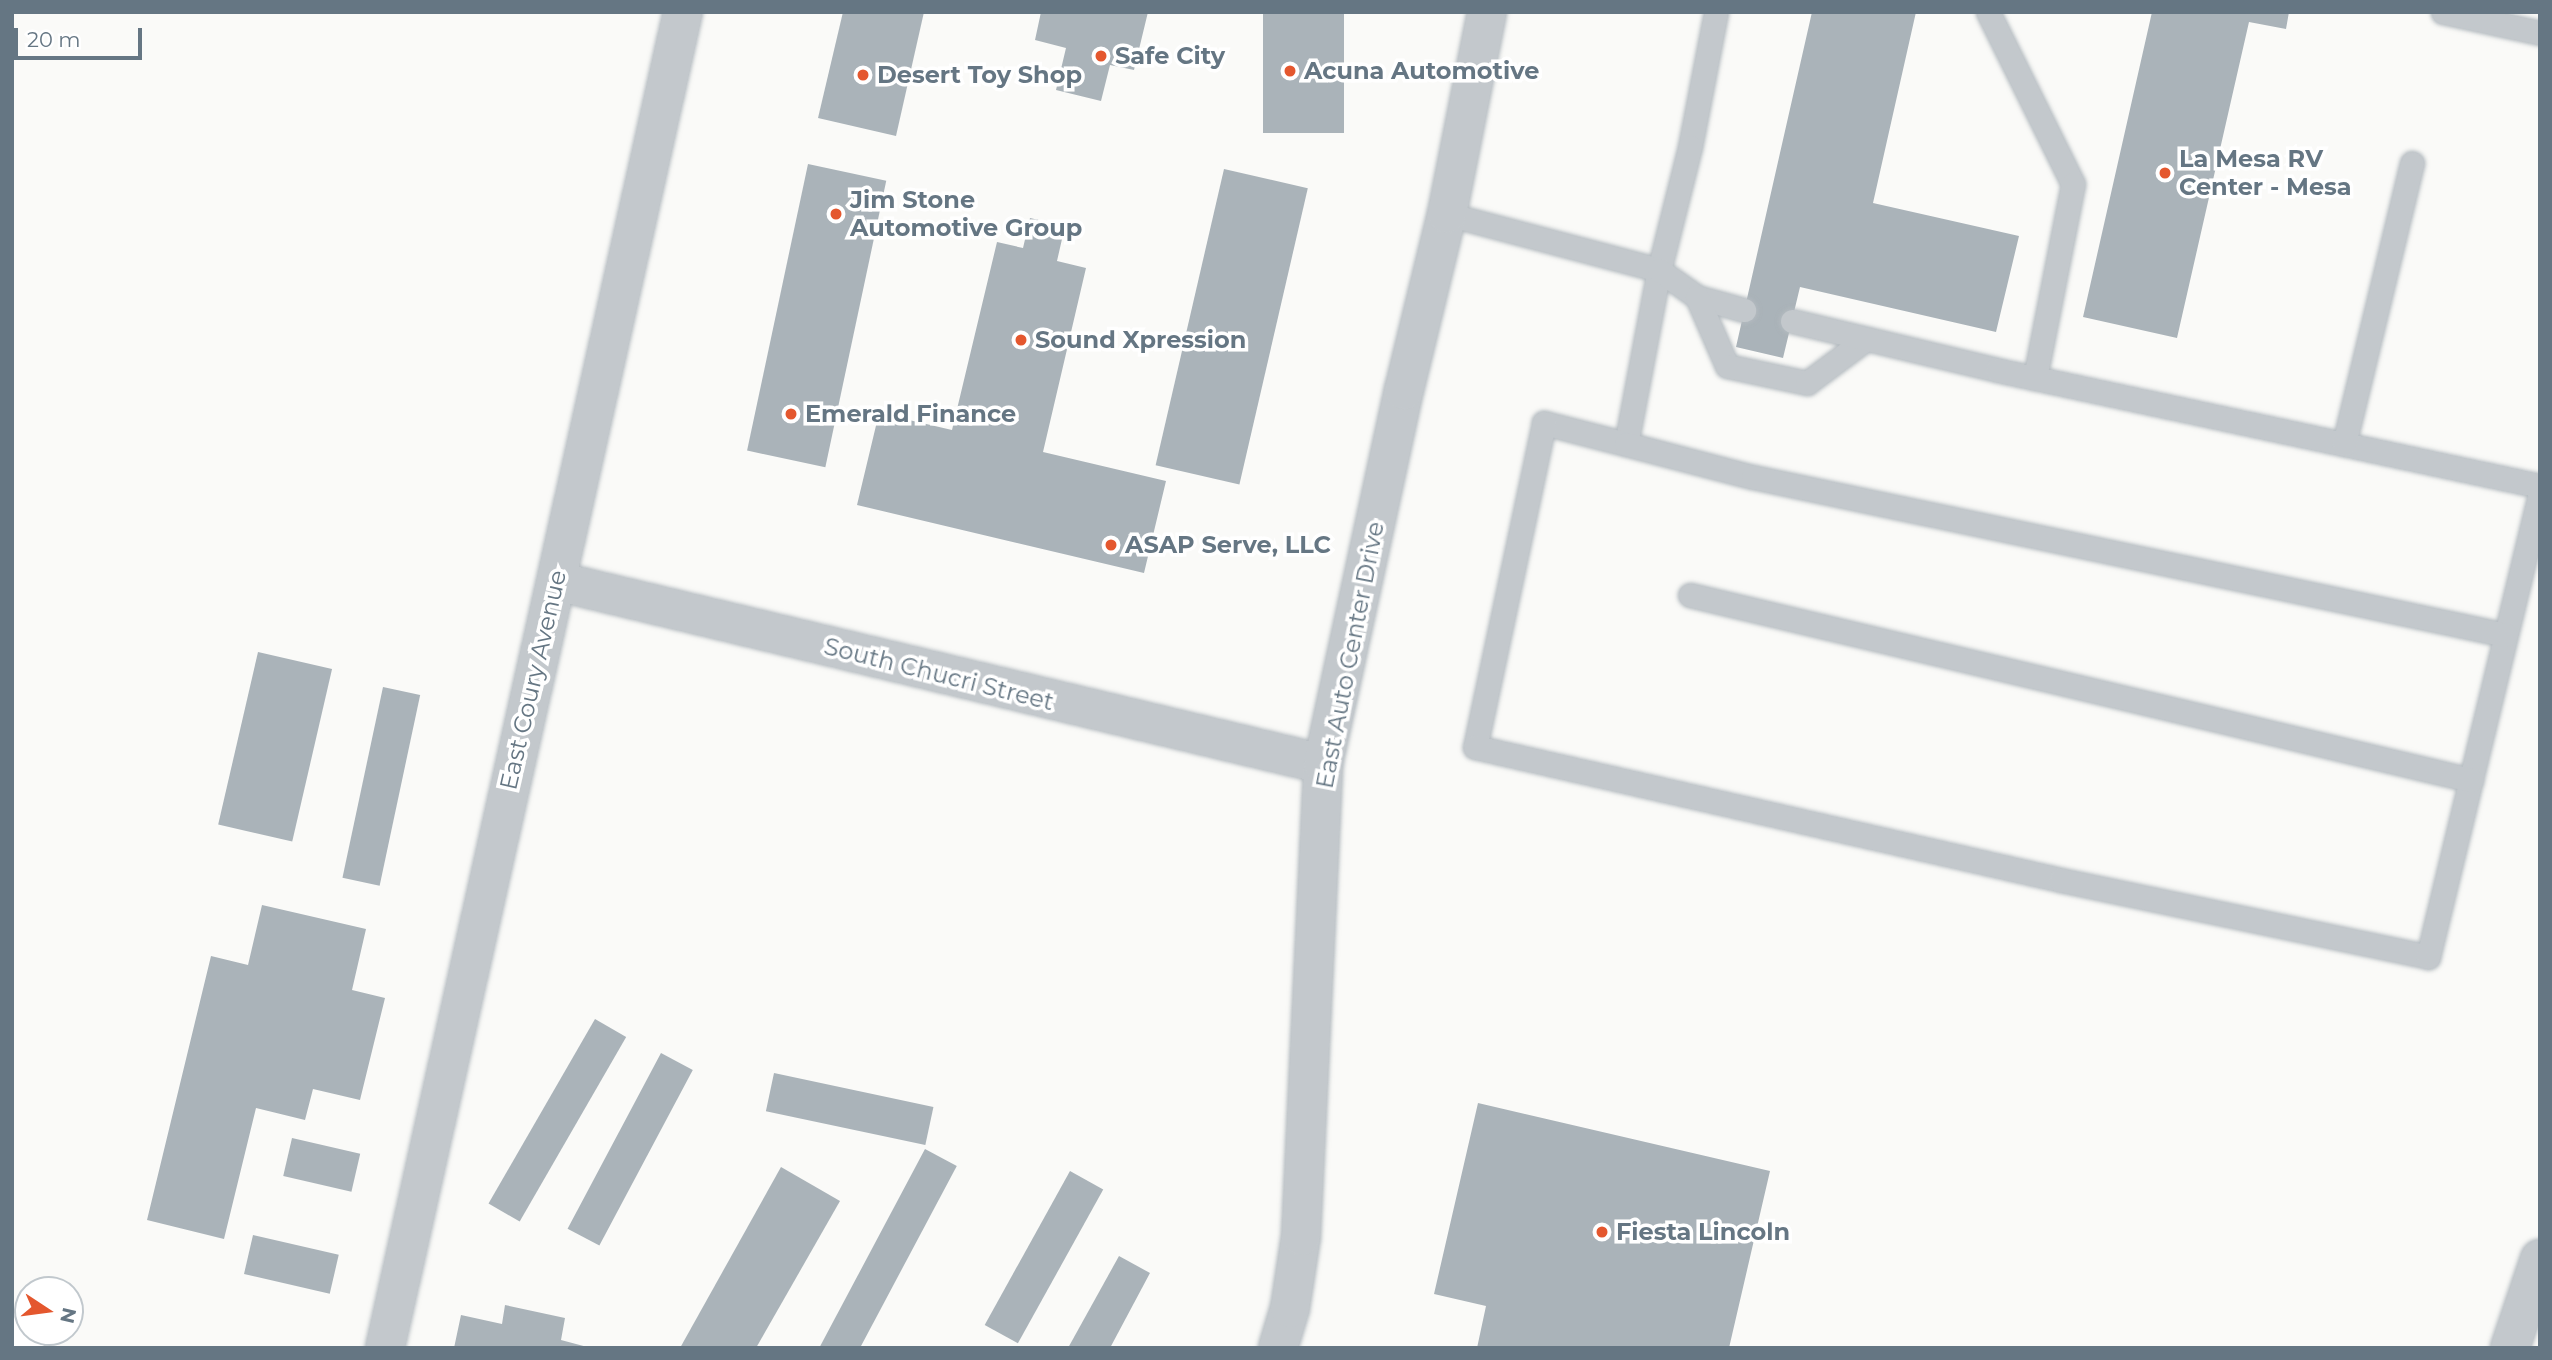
<!DOCTYPE html>
<html>
<head>
<meta charset="utf-8">
<style>
	body { margin:0 }
	#map { position:relative; width:2552px; height:1360px; overflow:hidden; background:#fafaf8; font-family:Montserrat,sans-serif }
	div>[style] { position:absolute }
	[style*='--x'] { left:calc(var(--x)*1px); top:calc(var(--y)*1px); width:calc(var(--w)*1px); rotate:calc(var(--a)*1deg) }
	.building>* { inset:0; background:#aab3b9; transform-origin:0 0 }
	.roads { filter:drop-shadow(0 0 2px #b3babf) drop-shadow(0 0 2px #b3babf) }
	.service>* { height:23px; margin:-11.5px; padding:0 11.5px; transform-origin:11.5px; border-radius:11.5px; background:#c3c8cc }
	.minor>* { height:38px; margin:-19px; padding:0 19px; transform-origin:19px; border-radius:19px; background:#c3c8cc }
	.secondary>* { height:38px; margin:-19px; padding:0 19px; transform-origin:19px; border-radius:19px; background:#fff }
	.dots>* { width:19px; height:19px; translate:-50% -50%; box-sizing:border-box; border:4px solid #fff; border-radius:50% }
	span { translate:-50% -50%; white-space:nowrap; text-align:center; line-height:1.15; -webkit-text-stroke:7px #fff; paint-order:stroke }
	.poi-label { font-size:24px; color:#657683; font-weight:700 }
	.left { translate:0 -50%; text-align:left }
	.street-label { font-size:24px; color:#657683 }
	.frame { position:absolute; inset:0; border:14px solid #657683; pointer-events:none }
	.north { position:absolute; left:14px; top:1276px; width:70px; height:70px; box-sizing:border-box; background:#fff; border:2px solid #c1c8cd; border-radius:50%; rotate:103deg; font-size:19px; font-weight:700; line-height:28px; text-align:center; color:#657683 }
	.north::after { content:''; display:block; margin:auto; width:24px; height:32px; background:#e4572e; clip-path:polygon(50% 0,100% 100%,50% 72%,0 100%) }
	.scale { position:absolute; left:14px; top:28px; width:128px; height:32px; box-sizing:border-box; border:4px solid #657683; border-top:0; padding-left:9px; font-size:21px; line-height:24px; white-space:nowrap; color:#657683; -webkit-text-stroke:5px #fff; paint-order:stroke }
</style>
</head>
<body>
<div id="map">
	<div class="building">
		<i style="clip-path:polygon(843px 12px,924px 12px,896px 136px,818px 118px)"></i>
		<i style="clip-path:polygon(1041px 12px,1148px 12px,1134px 70px,1110px 65px,1101px 101px,1056px 90px,1066px 48px,1035px 40px)"></i>
		<i style="left:1263px;top:12px;width:81px;height:121px"></i>
		<i style="clip-path:polygon(1812px 12px,1916px 12px,1873px 203px,2019px 236px,1996px 332px,1800px 287px,1783px 358px,1736px 347px)"></i>
		<i style="clip-path:polygon(2152px 12px,2289px 12px,2286px 29px,2249px 22px,2177px 338px,2083px 317px)"></i>
		<i style="left:808px;top:164px;width:80px;height:293px;rotate:12deg"></i>
		<i style="left:1224px;top:169px;width:86px;height:304px;rotate:13deg"></i>
		<i style="clip-path:polygon(1030px 218px,1065px 226px,1057px 261px,1086px 268px,1043px 452px,1166px 481px,1144px 573px,857px 505px,879px 413px,952px 430px,997px 242px,1023px 248px)"></i>
		<i style="left:258px;top:652px;width:76px;height:177px;rotate:13deg"></i>
		<i style="left:383px;top:687px;width:38px;height:195px;rotate:12deg"></i>
		<i style="clip-path:polygon(262px 905px,366px 929px,352px 990px,385px 998px,360px 1100px,313px 1089px,305px 1120px,256px 1108px,224px 1239px,147px 1220px,211px 956px,248px 965px)"></i>
		<i style="left:595px;top:1019px;width:36px;height:213px;rotate:30deg"></i>
		<i style="left:661px;top:1053px;width:36px;height:199px;rotate:28deg"></i>
		<i style="left:774px;top:1073px;width:163px;height:39px;rotate:12deg"></i>
		<i style="clip-path:polygon(1478px 1103px,1770px 1171px,1729px 1348px,1477px 1348px,1486px 1306px,1434px 1294px)"></i>
		<i style="left:292px;top:1138px;width:70px;height:39px;rotate:13deg"></i>
		<i style="left:925px;top:1149px;width:36px;height:226px;rotate:28deg"></i>
		<i style="clip-path:polygon(781px 1167px,840px 1201px,756px 1348px,680px 1348px)"></i>
		<i style="left:1070px;top:1171px;width:38px;height:176px;rotate:29deg"></i>
		<i style="left:253px;top:1235px;width:88px;height:40px;rotate:13deg"></i>
		<i style="clip-path:polygon(1119px 1256px,1150px 1273px,1110px 1348px,1068px 1348px)"></i>
		<i style="clip-path:polygon(505px 1305px,565px 1318px,561px 1340px,591px 1348px,454px 1348px,461px 1315px,502px 1324px)"></i>
	</div>
	<div class="roads">
		<div class="service">
			<i style="--x:1716;--y:12;--w:137;--a:100.9"></i>
			<i style="--x:1690;--y:147;--w:127;--a:104.1"></i>
			<i style="--x:1659;--y:270;--w:177;--a:100.7"></i>
			<i style="--x:1626;--y:444;--w:85;--a:-165.6"></i>
			<i style="--x:1544;--y:423;--w:331;--a:102"></i>
			<i style="--x:1475;--y:747;--w:601;--a:12.79"></i>
			<i style="--x:2061;--y:880;--w:375;--a:11.8"></i>
			<i style="--x:2428;--y:957;--w:477;--a:-76.4"></i>
			<i style="--x:1988;--y:12;--w:192;--a:63.7"></i>
			<i style="--x:2073;--y:184;--w:198;--a:101.1"></i>
			<i style="--x:2443;--y:12;--w:99;--a:12.2"></i>
			<i style="--x:1447;--y:214;--w:219;--a:14.8"></i>
			<i style="--x:1659;--y:270;--w:47;--a:35.4"></i>
			<i style="--x:1697;--y:297;--w:49;--a:15.5"></i>
			<i style="--x:1697;--y:297;--w:75;--a:66.5"></i>
			<i style="--x:1727;--y:366;--w:82;--a:12"></i>
			<i style="--x:1807;--y:383;--w:74;--a:-36.7"></i>
			<i style="--x:1792;--y:321;--w:211;--a:13.4"></i>
			<i style="--x:1997;--y:370;--w:555;--a:12.06"></i>
			<i style="--x:1626;--y:444;--w:131;--a:14.6"></i>
			<i style="--x:1753;--y:477;--w:769;--a:11.85"></i>
			<i style="--x:2344;--y:444;--w:289;--a:-76.4"></i>
			<i style="--x:1690;--y:595;--w:803;--a:13.33"></i>
		</div>
		<div class="minor">
			<i style="--x:556;--y:581;--w:789;--a:13.42"></i>
			<i style="--x:385;--y:1348;--w:1369;--a:-77.43"></i>
			<i style="--x:1278;--y:1348;--w:42;--a:-73.3"></i>
			<i style="--x:1290;--y:1308;--w:73;--a:-81.3"></i>
			<i style="--x:1301;--y:1236;--w:473;--a:-87.3"></i>
			<i style="--x:1323;--y:764;--w:383;--a:-77.8"></i>
			<i style="--x:1404;--y:390;--w:181;--a:-76.3"></i>
			<i style="--x:1447;--y:214;--w:206;--a:-78.8"></i>
			<i style="--x:2510;--y:1348;--w:94;--a:-71.4"></i>
		</div>
		<div class="secondary">
			<i style="--x:12;--y:1332;--w:21;--a:51"></i>
		</div>
	</div>
	<div class="dots">
		<i style="left:1101px;top:56px;background:#e4572e"></i>
		<i style="left:1290px;top:71px;background:#e4572e"></i>
		<i style="left:863px;top:75px;background:#e4572e"></i>
		<i style="left:2165px;top:173px;background:#e4572e"></i>
		<i style="left:836px;top:214px;background:#e4572e"></i>
		<i style="left:1021px;top:340px;background:#e4572e"></i>
		<i style="left:791px;top:414px;background:#e4572e"></i>
		<i style="left:1111px;top:545px;background:#e4572e"></i>
		<i style="left:1602px;top:1232px;background:#e4572e"></i>
	</div>
	<div class="poi-label">
		<span class="left" style="left:1115px;top:56px">Safe City</span>
		<span class="left" style="left:1304px;top:71px">Acuna Automotive</span>
		<span class="left" style="left:877px;top:75px">Desert Toy Shop</span>
		<span class="left" style="left:2179px;top:173px">La Mesa RV<br>Center - Mesa</span>
		<span class="left" style="left:850px;top:214px">Jim Stone<br>Automotive Group</span>
		<span class="left" style="left:1035px;top:340px">Sound Xpression</span>
		<span class="left" style="left:805px;top:414px">Emerald Finance</span>
		<span class="left" style="left:1125px;top:545px">ASAP Serve, LLC</span>
		<span class="left" style="left:1616px;top:1232px">Fiesta Lincoln</span>
	</div>
	<div class="street-label">
		<span style="left:1350px;top:655px;rotate:-79deg">East Auto Center Drive</span>
		<span style="left:939px;top:674px;rotate:14deg">South Chucri Street</span>
		<span style="left:533px;top:680px;rotate:-77deg">East Coury Avenue</span>
	</div>
	<div class="frame"></div>
	<div class="north">N</div>
	<div class="scale">20 m</div>
</div>
</body>
</html>
